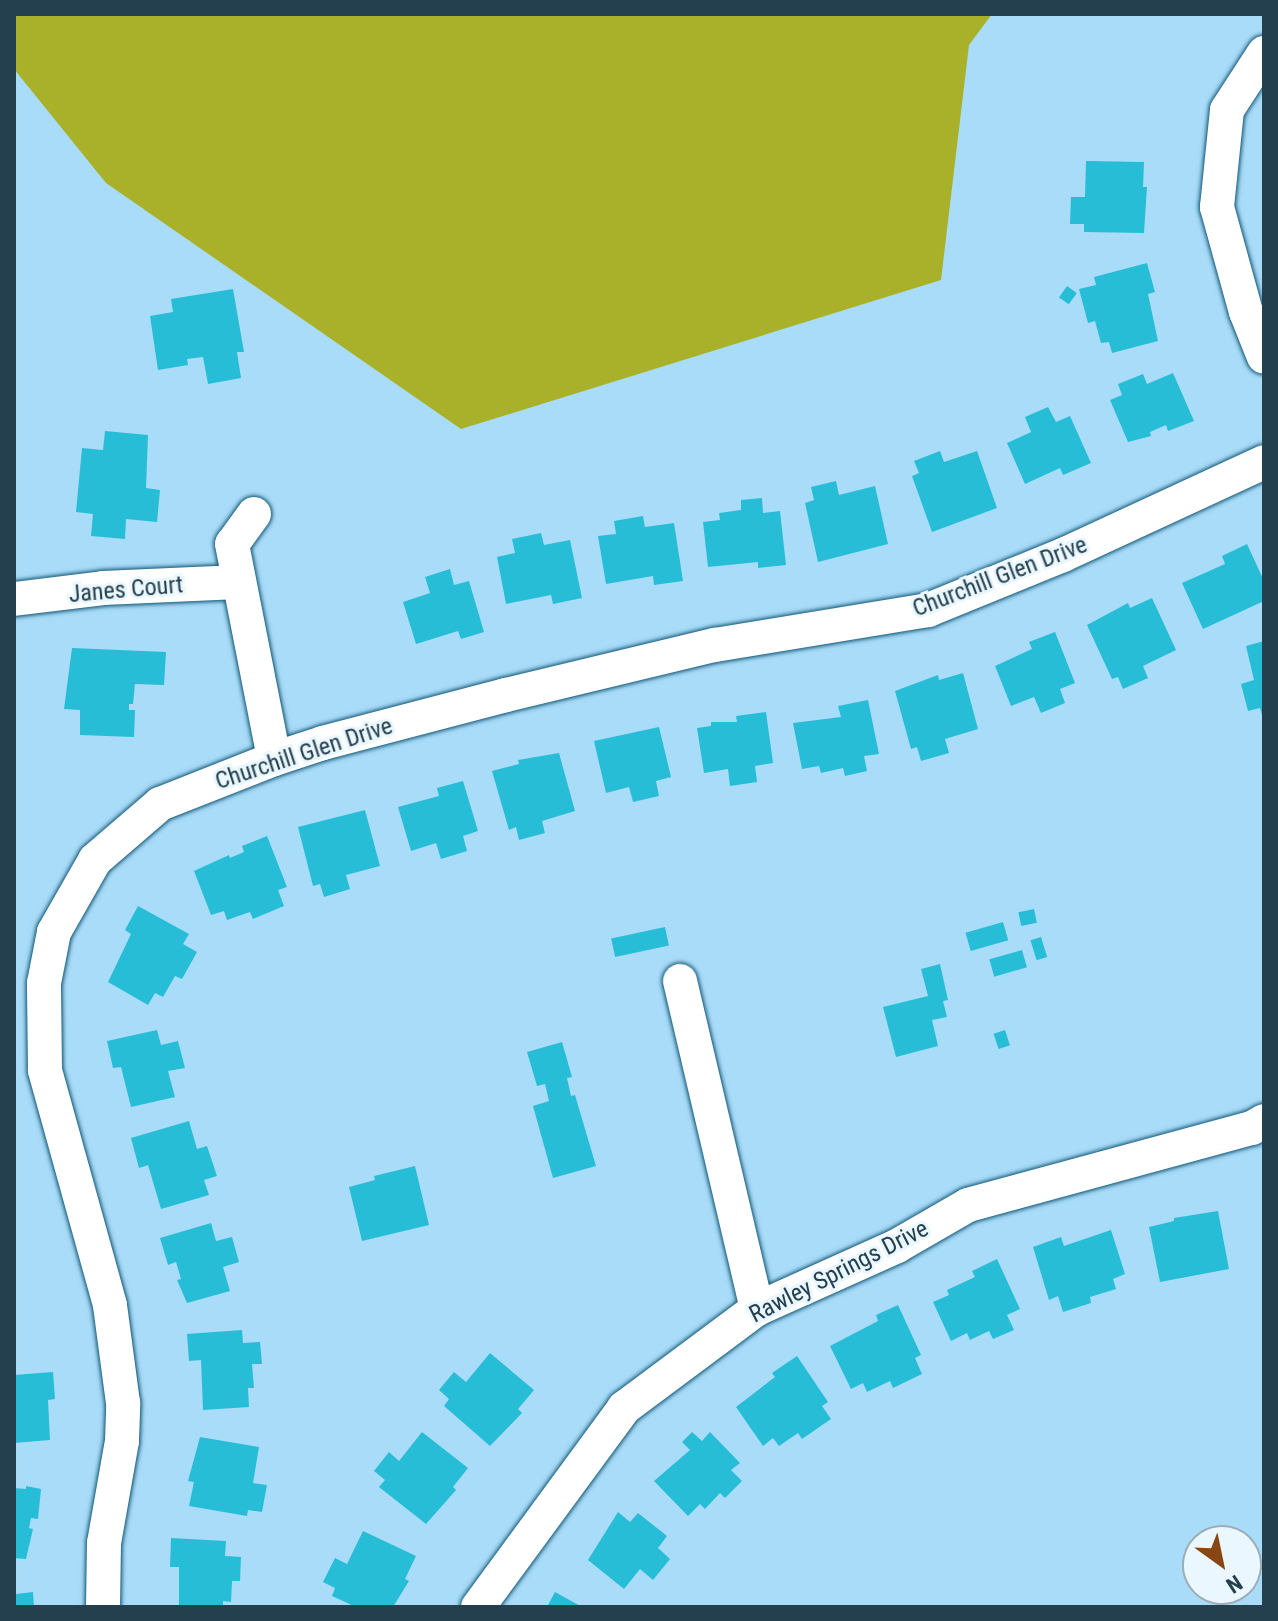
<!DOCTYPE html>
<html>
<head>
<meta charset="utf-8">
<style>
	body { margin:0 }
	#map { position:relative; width:1278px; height:1621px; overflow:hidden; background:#a9dcf9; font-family:"Roboto Condensed",sans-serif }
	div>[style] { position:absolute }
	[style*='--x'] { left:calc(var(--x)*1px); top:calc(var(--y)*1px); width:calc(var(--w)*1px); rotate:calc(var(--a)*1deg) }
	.green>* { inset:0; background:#a8b129 }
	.building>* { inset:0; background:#28bdd7; transform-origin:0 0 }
	.roads { filter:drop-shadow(0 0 2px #115776) drop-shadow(0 0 2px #115776) }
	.minor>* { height:34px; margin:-17px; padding:0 17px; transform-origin:17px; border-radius:17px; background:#fff }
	span { translate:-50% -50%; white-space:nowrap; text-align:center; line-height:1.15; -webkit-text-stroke:6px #eaf7fe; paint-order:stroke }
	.street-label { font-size:24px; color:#243f4e }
	.frame { position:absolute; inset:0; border:16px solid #243f4e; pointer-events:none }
	.north { position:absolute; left:1182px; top:1525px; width:80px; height:80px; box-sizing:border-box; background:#eaf7fe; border:2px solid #9badb8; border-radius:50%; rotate:147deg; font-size:22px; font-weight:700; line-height:32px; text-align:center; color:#243f4e }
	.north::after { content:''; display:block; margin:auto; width:28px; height:36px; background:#874612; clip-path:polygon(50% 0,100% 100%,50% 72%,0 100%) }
</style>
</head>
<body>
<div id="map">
	<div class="green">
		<i style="clip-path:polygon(14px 14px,992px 14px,969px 45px,941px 280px,461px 429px,106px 183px,14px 69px)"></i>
	</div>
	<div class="building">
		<i style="clip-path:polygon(1086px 161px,1144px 162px,1143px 187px,1147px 187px,1144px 233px,1084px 232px,1084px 224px,1070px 224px,1071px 197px,1085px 197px)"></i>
		<i style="clip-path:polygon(1147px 263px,1155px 292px,1148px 294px,1158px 341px,1112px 353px,1109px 342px,1101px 343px,1095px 321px,1088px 323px,1079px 289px,1096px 285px,1094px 277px)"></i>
		<i style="left:1067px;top:286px;width:12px;height:14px;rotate:35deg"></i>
		<i style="clip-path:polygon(233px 289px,244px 352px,237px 352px,241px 378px,208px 384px,203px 357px,187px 359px,188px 365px,158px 370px,150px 316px,173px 312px,171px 299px)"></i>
		<i style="clip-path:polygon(1173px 373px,1194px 421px,1168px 431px,1166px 425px,1150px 432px,1151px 436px,1128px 442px,1110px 400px,1122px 395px,1118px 384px,1143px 374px,1147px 384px)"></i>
		<i style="clip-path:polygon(1048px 407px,1056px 422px,1070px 416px,1091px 463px,1063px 475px,1060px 468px,1025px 484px,1007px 443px,1031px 432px,1025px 417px)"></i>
		<i style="clip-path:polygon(105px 431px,148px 435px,146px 488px,160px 490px,157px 522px,126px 519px,125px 539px,91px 536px,93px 514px,76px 512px,82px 448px,103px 450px)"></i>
		<i style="clip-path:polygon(940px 451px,944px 462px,977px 451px,997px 508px,932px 532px,912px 476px,919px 473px,914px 461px)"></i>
		<i style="clip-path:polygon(836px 481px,839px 495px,875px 486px,888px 544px,818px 562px,805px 503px,814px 500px,811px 487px)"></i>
		<i style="clip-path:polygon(762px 498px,763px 513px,780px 511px,786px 565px,758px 568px,758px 562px,708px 567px,703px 522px,720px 520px,719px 513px,741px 510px,741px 500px)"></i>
		<i style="clip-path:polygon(643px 516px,645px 527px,674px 523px,683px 581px,654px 585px,653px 576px,606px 584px,598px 536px,616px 534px,614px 521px)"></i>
		<i style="clip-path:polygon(541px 533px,544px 545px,570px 540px,582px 598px,553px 604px,551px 595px,506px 604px,497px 557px,515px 553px,512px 539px)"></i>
		<i style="clip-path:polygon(1247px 544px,1264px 581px,1264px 601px,1203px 629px,1182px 583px,1225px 564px,1222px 556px)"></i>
		<i style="clip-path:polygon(450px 569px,454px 585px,469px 581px,484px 632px,461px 639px,458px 631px,416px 644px,403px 602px,430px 593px,425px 577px)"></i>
		<i style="clip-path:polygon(1152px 598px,1176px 650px,1143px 666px,1148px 678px,1123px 689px,1118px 677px,1112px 679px,1087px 625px,1128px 603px,1130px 608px)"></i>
		<i style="clip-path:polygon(1055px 632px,1075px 683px,1060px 689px,1065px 703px,1041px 713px,1034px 697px,1011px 706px,995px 666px,1032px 649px,1029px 642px)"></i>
		<i style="clip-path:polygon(1264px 641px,1264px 717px,1263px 718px,1260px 708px,1248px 711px,1241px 684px,1254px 680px,1246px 646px)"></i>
		<i style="clip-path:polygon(72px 648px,166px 652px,164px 685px,135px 684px,133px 704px,129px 704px,129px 710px,135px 710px,134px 737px,80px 735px,80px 710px,64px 709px)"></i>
		<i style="clip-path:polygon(963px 673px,978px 729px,945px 739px,949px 753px,921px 761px,917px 747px,911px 749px,895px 691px,938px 675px,939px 680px)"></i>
		<i style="clip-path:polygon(868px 700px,879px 754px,864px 756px,867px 771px,845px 776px,843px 768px,821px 773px,819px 766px,802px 769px,793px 723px,841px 717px,838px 706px)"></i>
		<i style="clip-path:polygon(766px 712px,773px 763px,755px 766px,757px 782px,730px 786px,728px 769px,704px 773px,697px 728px,711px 726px,711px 722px,737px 722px,736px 716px)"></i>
		<i style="clip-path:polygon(659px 727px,671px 777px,656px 781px,659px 796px,633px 802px,629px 787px,606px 793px,594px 741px)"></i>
		<i style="clip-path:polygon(559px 753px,575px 811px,542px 821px,545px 833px,519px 840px,516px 827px,509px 830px,492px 771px,519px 764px,518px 760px)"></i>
		<i style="clip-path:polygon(463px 781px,478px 831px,463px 836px,467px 851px,441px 859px,436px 843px,411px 851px,398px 807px,439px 796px,437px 788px)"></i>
		<i style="clip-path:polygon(365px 810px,380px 866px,346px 875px,350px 889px,324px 897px,320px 884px,313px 886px,298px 827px)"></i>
		<i style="clip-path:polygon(267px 836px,287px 887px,278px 890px,284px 906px,253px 919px,250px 912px,227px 920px,224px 911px,211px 915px,194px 871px,229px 855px,230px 858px,244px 852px,242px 846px)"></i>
		<i style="clip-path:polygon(138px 906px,189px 934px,183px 944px,197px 952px,182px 979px,175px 976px,163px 997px,155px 993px,148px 1005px,108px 982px,131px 934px,125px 930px)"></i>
		<i style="left:1034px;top:909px;width:14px;height:16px;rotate:78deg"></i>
		<i style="left:1003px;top:922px;width:19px;height:39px;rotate:74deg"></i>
		<i style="left:665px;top:927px;width:19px;height:55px;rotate:78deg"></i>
		<i style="left:1041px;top:937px;width:21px;height:11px;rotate:73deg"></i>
		<i style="left:1022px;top:950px;width:18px;height:34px;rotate:74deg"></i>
		<i style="clip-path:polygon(940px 964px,948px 1000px,943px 1001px,947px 1017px,932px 1020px,938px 1046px,896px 1057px,883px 1007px,928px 996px,921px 969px)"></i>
		<i style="clip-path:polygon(157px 1030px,161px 1045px,178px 1041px,185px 1068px,168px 1071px,175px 1097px,131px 1107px,121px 1067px,113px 1068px,107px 1041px)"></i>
		<i style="left:1005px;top:1030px;width:16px;height:12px;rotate:72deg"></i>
		<i style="clip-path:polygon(562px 1042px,572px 1077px,567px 1078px,571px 1096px,575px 1095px,596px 1166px,553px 1178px,533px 1106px,549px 1101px,545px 1084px,537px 1086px,527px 1052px)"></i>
		<i style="clip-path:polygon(189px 1121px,197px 1149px,207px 1146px,217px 1176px,204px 1180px,209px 1195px,161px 1209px,148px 1165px,139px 1168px,131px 1138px)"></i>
		<i style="clip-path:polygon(415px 1166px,429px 1225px,362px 1241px,349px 1187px,375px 1180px,374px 1176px)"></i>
		<i style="clip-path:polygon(1218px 1211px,1229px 1269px,1160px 1282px,1149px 1227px,1174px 1221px,1174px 1218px)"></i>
		<i style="clip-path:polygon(211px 1223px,216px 1241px,232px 1237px,239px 1262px,223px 1267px,230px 1291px,187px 1303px,177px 1280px,181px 1279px,176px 1262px,168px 1265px,160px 1238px)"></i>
		<i style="clip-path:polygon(1111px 1230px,1125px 1274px,1113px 1279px,1116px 1289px,1090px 1297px,1091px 1303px,1063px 1312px,1058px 1296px,1049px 1300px,1033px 1247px,1061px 1237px,1064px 1246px)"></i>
		<i style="clip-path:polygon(997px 1259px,1020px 1309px,1007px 1315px,1014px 1330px,993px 1339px,989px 1331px,970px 1340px,967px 1333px,951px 1341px,933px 1302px,949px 1295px,947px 1290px,975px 1277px,972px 1271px)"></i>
		<i style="clip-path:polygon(898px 1305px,921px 1355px,915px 1358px,922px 1374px,893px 1388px,890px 1381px,867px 1392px,863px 1383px,851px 1389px,830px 1346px,878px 1321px,876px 1315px)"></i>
		<i style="clip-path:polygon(242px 1330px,243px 1343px,260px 1342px,262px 1364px,252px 1364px,254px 1388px,248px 1388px,249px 1407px,203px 1410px,201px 1360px,189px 1361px,187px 1334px)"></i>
		<i style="clip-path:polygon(490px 1353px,534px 1390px,518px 1409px,522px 1413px,490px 1446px,444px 1406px,449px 1399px,439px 1390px,454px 1372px,466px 1382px)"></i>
		<i style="clip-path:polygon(797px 1356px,828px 1402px,822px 1406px,831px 1419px,802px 1439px,798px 1433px,779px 1446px,773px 1438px,763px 1446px,736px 1407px,775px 1377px,772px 1373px)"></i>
		<i style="clip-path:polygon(53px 1372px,55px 1399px,48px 1400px,50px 1440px,14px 1443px,14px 1375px)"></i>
		<i style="clip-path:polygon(422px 1432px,468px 1468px,453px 1487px,456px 1490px,426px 1524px,379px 1487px,385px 1480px,374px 1471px,389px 1452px,399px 1461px)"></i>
		<i style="clip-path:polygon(692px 1432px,702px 1441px,710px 1432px,740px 1463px,731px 1470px,742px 1481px,725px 1498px,720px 1493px,705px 1509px,700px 1504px,688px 1516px,654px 1481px,690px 1450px,682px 1442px)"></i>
		<i style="clip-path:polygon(200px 1437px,259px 1447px,253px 1483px,267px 1485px,262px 1512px,248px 1510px,247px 1516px,189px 1506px,194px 1482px,188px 1481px)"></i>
		<i style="clip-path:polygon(26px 1486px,41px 1489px,38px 1519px,31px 1518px,29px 1528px,33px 1529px,26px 1559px,14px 1558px,14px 1488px,26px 1489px)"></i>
		<i style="clip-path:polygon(618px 1512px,630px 1522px,638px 1513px,667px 1536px,658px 1548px,670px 1559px,653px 1580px,640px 1569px,624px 1589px,588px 1560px)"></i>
		<i style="clip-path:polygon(363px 1531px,416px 1556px,405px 1579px,409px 1581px,393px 1607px,356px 1607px,332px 1596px,335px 1588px,323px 1582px,335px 1558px,347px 1564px)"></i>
		<i style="clip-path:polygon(171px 1538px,226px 1541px,225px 1556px,241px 1557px,240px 1581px,232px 1581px,231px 1602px,223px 1601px,223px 1607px,179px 1607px,179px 1567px,170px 1567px)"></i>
		<i style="clip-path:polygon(33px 1592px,34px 1607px,14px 1607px,16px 1594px)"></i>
		<i style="clip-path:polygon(555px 1592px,582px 1607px,547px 1607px)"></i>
	</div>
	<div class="roads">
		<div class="minor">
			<i style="--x:1264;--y:53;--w:68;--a:123"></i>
			<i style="--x:1227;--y:110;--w:98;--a:95.9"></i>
			<i style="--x:1217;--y:207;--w:109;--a:74.6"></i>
			<i style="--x:1246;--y:312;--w:48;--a:68.2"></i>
			<i style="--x:254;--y:514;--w:37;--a:126"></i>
			<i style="--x:232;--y:544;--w:219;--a:78.9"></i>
			<i style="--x:14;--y:599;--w:90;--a:-7"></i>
			<i style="--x:103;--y:588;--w:136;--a:-2.5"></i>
			<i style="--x:680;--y:981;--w:337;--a:76.8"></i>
			<i style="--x:103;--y:1607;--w:64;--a:-89.1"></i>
			<i style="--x:104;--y:1543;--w:104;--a:-80"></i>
			<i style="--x:122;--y:1441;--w:38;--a:-88"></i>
			<i style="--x:123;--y:1403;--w:99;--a:-97.6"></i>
			<i style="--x:110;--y:1305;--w:244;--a:-105.5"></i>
			<i style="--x:45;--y:1070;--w:87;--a:-90.7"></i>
			<i style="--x:44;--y:983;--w:52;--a:-78.9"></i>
			<i style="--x:54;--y:932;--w:83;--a:-60.3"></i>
			<i style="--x:95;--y:860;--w:86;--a:-40.7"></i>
			<i style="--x:160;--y:804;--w:123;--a:-21.5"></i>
			<i style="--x:274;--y:759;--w:52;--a:-18.1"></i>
			<i style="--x:323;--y:743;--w:189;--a:-14.7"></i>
			<i style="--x:506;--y:695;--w:215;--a:-13.5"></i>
			<i style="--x:715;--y:645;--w:216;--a:-9.3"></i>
			<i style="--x:928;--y:610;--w:146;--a:-22.2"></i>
			<i style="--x:1063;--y:555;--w:221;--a:-24.8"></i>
			<i style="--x:478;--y:1607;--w:247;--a:-53.7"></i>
			<i style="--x:624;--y:1408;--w:166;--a:-36.7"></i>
			<i style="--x:757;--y:1309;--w:154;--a:-24.2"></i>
			<i style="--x:897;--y:1246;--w:82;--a:-30"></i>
			<i style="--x:968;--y:1205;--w:294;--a:-15.2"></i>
			<i style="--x:1252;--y:1128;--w:14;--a:-30"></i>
		</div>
	</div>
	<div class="street-label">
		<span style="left:1000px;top:577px;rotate:-21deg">Churchill Glen Drive</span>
		<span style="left:126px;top:590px;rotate:-5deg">Janes Court</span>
		<span style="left:304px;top:754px;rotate:-18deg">Churchill Glen Drive</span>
		<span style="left:839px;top:1272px;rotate:-27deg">Rawley Springs Drive</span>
	</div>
	<div class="frame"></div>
	<div class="north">N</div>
</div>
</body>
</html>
